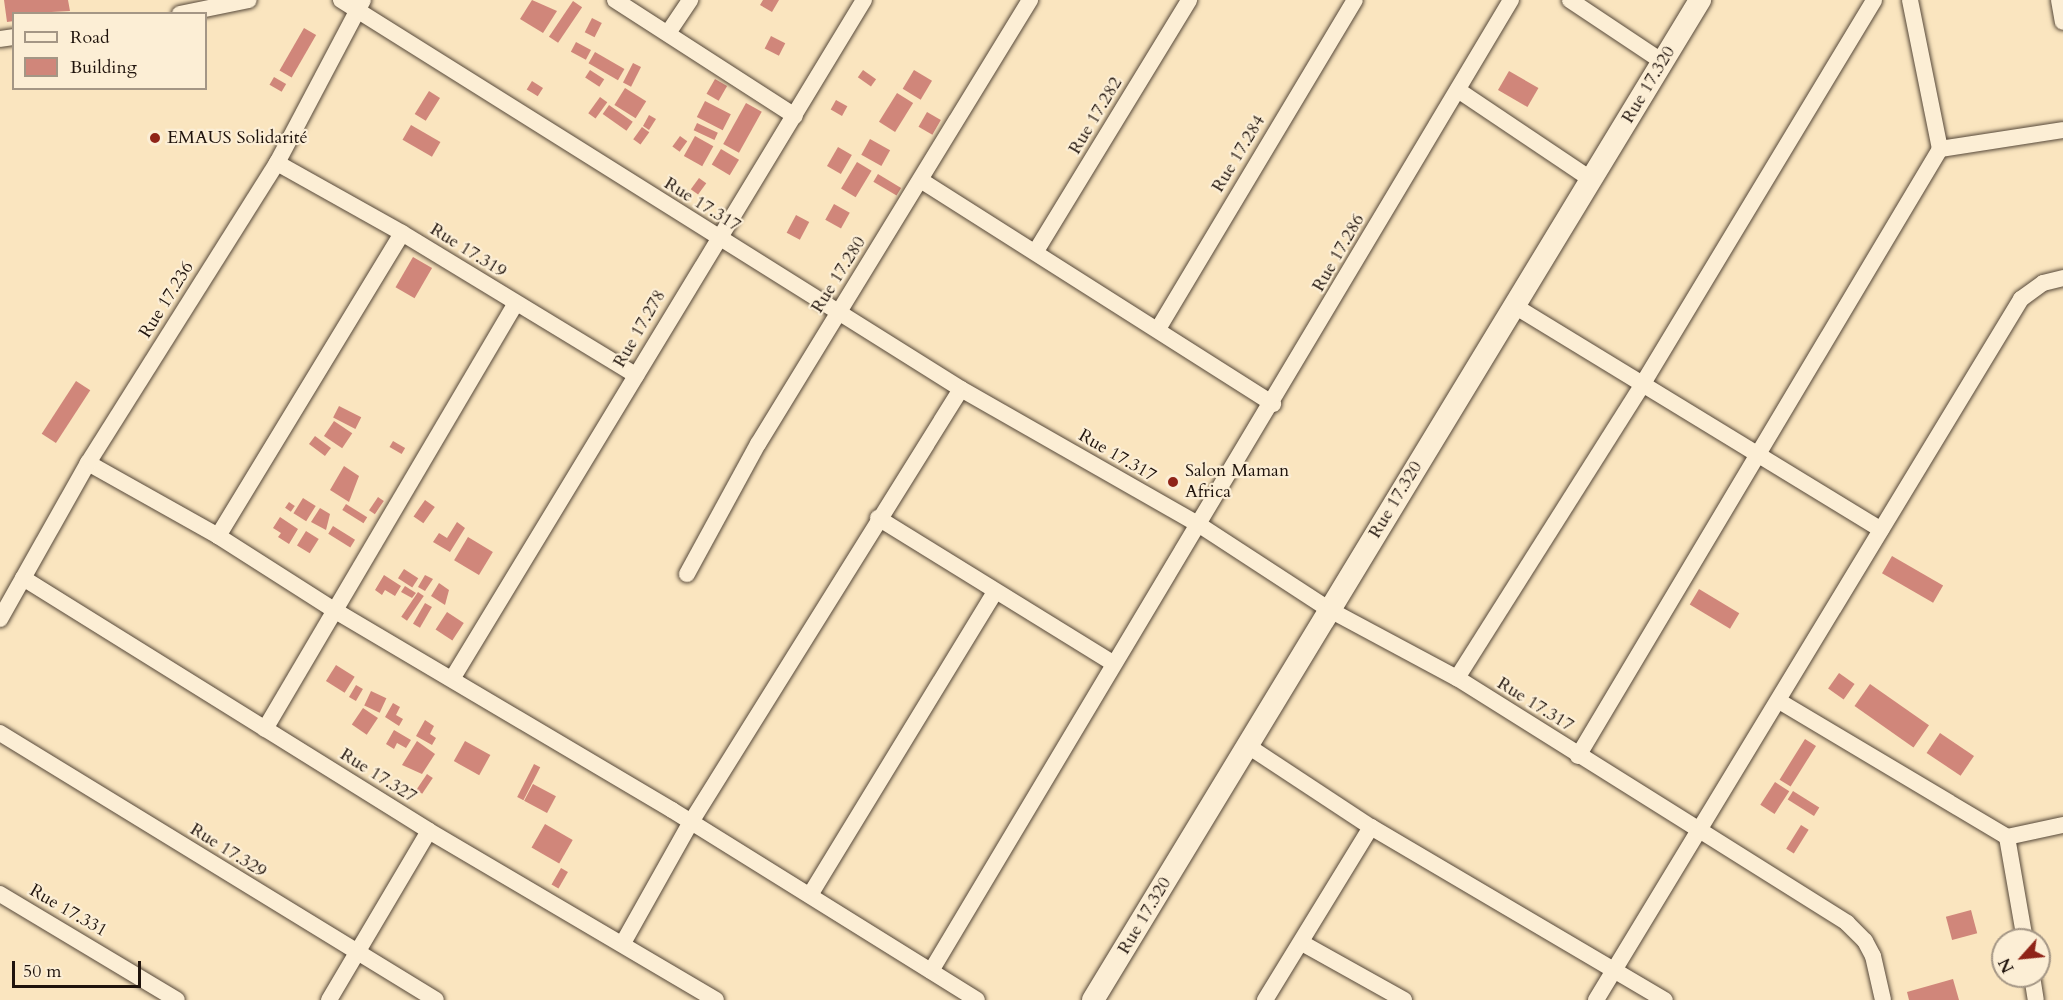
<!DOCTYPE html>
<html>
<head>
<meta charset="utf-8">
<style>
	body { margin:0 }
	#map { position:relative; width:2063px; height:1000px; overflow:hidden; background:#fae5bf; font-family:Cardo,serif }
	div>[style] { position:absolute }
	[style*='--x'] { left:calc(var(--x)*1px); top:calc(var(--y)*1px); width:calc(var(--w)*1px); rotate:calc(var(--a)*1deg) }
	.building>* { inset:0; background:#d0867a; transform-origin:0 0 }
	.roads { filter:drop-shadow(0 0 2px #564839) drop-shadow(0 0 2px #564839) }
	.street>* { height:16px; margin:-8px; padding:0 8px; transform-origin:8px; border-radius:8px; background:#fceed5 }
	.secondary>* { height:22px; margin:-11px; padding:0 11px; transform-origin:11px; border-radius:11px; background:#fceed5 }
	.dots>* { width:16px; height:16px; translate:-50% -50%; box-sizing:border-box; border:3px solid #fceed5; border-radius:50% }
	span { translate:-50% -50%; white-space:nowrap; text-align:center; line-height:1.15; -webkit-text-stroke:4.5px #fceed5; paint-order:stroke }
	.street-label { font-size:18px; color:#1f130c }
	.poi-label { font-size:18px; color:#1f130c }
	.left { translate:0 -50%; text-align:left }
	.legend { position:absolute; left:12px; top:12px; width:195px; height:78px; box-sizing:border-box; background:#fceed5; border:2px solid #a49685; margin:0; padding:8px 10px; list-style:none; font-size:18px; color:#1f130c }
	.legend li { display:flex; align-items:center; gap:12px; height:30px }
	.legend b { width:30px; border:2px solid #a49685 }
	.north { position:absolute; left:1991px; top:928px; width:60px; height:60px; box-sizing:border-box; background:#fceed5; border:2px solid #a49685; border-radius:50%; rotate:243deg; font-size:16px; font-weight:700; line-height:24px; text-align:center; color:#1f130c }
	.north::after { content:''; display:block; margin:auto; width:21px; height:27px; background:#8f2418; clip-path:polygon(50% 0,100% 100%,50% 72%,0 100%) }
	.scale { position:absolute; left:12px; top:961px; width:129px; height:27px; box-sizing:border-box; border:3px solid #1f130c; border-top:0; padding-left:8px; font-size:18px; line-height:21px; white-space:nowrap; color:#1f130c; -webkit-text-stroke:4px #fceed5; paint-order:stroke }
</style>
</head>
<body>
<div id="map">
	<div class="building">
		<i style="clip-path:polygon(4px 0,68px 0,70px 11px,14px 14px,14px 21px,7px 22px)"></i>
		<i style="clip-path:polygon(532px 0,557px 11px,543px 33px,520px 19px)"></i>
		<i style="clip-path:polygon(763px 0,779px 0,772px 12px,760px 5px)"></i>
		<i style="left:573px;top:1px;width:11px;height:43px;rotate:34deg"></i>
		<i style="left:592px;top:18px;width:11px;height:16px;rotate:27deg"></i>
		<i style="left:304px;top:28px;width:14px;height:49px;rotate:30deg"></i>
		<i style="left:771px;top:36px;width:16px;height:14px;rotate:27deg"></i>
		<i style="left:576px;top:42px;width:17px;height:11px;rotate:28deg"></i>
		<i style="left:595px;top:52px;width:34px;height:13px;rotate:30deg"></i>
		<i style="left:633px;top:63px;width:9px;height:22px;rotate:27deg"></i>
		<i style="left:590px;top:70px;width:17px;height:9px;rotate:33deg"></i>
		<i style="left:863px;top:70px;width:16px;height:9px;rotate:35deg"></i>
		<i style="left:914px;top:70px;width:21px;height:22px;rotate:31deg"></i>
		<i style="left:1509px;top:71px;width:34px;height:22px;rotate:30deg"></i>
		<i style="left:274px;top:77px;width:14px;height:9px;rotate:30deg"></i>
		<i style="left:715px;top:79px;width:14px;height:17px;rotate:30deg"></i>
		<i style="left:532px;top:81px;width:13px;height:10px;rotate:32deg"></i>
		<i style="left:625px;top:88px;width:25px;height:20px;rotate:32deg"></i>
		<i style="left:429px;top:91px;width:13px;height:27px;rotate:32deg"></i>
		<i style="left:897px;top:93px;width:19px;height:34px;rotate:32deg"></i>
		<i style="left:600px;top:97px;width:9px;height:20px;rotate:36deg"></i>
		<i style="left:836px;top:100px;width:13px;height:11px;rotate:29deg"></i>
		<i style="left:705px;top:101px;width:29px;height:18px;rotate:27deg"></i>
		<i style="left:746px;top:103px;width:18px;height:47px;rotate:29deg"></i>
		<i style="left:609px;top:105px;width:29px;height:11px;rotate:35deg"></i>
		<i style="left:927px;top:112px;width:16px;height:17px;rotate:30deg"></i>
		<i style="clip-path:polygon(649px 115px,656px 119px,649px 130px,643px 126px)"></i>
		<i style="left:697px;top:123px;width:23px;height:8px;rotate:25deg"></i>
		<i style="left:411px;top:125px;width:34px;height:17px;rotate:30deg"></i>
		<i style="left:642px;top:127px;width:9px;height:15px;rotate:36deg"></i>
		<i style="left:680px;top:136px;width:9px;height:13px;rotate:36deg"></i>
		<i style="left:695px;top:136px;width:21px;height:23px;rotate:29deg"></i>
		<i style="left:870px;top:139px;width:23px;height:18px;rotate:29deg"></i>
		<i style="left:838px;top:147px;width:16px;height:22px;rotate:30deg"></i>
		<i style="left:721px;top:149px;width:21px;height:18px;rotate:31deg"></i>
		<i style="left:857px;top:162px;width:17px;height:31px;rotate:31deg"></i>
		<i style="left:878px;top:174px;width:27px;height:9px;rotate:31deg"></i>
		<i style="left:699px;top:178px;width:9px;height:14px;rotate:36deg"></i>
		<i style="left:834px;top:204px;width:18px;height:18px;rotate:29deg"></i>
		<i style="left:796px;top:215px;width:15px;height:20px;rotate:28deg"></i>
		<i style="left:413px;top:257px;width:22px;height:35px;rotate:30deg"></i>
		<i style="left:76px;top:381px;width:17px;height:63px;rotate:33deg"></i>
		<i style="left:339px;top:406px;width:25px;height:13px;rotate:27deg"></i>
		<i style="left:334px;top:421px;width:22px;height:18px;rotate:34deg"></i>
		<i style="left:315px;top:436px;width:20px;height:10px;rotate:37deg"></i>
		<i style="left:393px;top:441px;width:14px;height:7px;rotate:30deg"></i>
		<i style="clip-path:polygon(344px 466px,359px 476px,349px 502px,330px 490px)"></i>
		<i style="left:378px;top:497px;width:7px;height:16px;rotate:34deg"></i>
		<i style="left:303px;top:498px;width:15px;height:18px;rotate:32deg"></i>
		<i style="left:425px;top:500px;width:12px;height:20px;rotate:35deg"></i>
		<i style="left:289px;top:502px;width:7px;height:7px;rotate:34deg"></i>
		<i style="left:346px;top:504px;width:25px;height:7px;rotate:32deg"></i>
		<i style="clip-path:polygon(320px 508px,330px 514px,326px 530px,311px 522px)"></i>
		<i style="clip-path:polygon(280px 517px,298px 529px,289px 544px,278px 537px,281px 533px,273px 528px)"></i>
		<i style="clip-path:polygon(457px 522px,465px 528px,450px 552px,433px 542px,439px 533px,447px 538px)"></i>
		<i style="left:333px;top:526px;width:26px;height:9px;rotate:32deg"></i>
		<i style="left:306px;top:531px;width:15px;height:17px;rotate:32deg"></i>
		<i style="left:468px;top:537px;width:29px;height:27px;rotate:31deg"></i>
		<i style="left:1892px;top:556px;width:59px;height:20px;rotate:30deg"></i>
		<i style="left:404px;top:569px;width:17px;height:11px;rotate:33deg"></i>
		<i style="clip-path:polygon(384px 575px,401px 586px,395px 596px,385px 590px,382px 595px,375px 590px)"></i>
		<i style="clip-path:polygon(425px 575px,433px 579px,425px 591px,418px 587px)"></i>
		<i style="clip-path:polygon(439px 583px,449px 590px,445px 605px,431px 596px)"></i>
		<i style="clip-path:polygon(405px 586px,416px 593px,412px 598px,401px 592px)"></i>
		<i style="left:1699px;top:589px;width:47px;height:18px;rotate:31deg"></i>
		<i style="left:418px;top:592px;width:7px;height:30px;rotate:34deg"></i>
		<i style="left:425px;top:603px;width:8px;height:24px;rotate:30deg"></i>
		<i style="left:447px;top:612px;width:20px;height:21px;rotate:33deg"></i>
		<i style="left:336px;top:665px;width:22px;height:19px;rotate:32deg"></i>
		<i style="left:1839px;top:673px;width:19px;height:19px;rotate:35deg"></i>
		<i style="left:1870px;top:684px;width:72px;height:27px;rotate:35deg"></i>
		<i style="left:356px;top:685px;width:8px;height:14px;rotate:30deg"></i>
		<i style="left:371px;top:691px;width:17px;height:16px;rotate:25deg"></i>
		<i style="clip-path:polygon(393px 703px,400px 707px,396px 715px,403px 719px,399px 726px,385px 717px)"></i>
		<i style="left:363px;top:708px;width:18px;height:20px;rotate:34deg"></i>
		<i style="clip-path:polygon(425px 720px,434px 726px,430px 734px,436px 738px,432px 745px,416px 736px)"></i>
		<i style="clip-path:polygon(394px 730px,411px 740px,406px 748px,397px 743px,394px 749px,386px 744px)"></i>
		<i style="left:1940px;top:733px;width:41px;height:24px;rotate:34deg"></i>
		<i style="left:1805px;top:739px;width:13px;height:48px;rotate:32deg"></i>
		<i style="clip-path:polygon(417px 741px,435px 754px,422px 774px,402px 765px)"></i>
		<i style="left:465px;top:741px;width:29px;height:23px;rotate:29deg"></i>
		<i style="left:534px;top:764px;width:7px;height:37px;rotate:27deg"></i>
		<i style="left:427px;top:774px;width:7px;height:19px;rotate:34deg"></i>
		<i style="left:1775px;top:782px;width:17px;height:27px;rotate:33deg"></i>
		<i style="left:533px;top:784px;width:26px;height:19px;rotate:28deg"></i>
		<i style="left:1793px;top:791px;width:31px;height:10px;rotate:32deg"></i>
		<i style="left:545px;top:824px;width:32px;height:27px;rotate:30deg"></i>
		<i style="left:1801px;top:825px;width:9px;height:28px;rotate:32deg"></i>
		<i style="left:561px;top:868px;width:8px;height:19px;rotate:30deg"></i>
		<i style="left:1971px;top:910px;width:24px;height:26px;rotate:75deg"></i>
		<i style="clip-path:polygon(1953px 979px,1959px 1000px,1909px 1000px,1907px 992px)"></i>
	</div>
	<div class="roads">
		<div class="street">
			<i style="--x:341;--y:0;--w:732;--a:32.1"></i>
			<i style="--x:961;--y:389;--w:276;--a:29.7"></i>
			<i style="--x:1201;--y:526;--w:154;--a:33.1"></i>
			<i style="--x:1330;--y:610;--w:144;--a:28.2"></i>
			<i style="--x:1457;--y:678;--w:461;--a:32.1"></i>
			<i style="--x:1847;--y:923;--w:25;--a:45"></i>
			<i style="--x:1865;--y:941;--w:17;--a:62"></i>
			<i style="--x:1873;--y:956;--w:45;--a:77.2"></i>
			<i style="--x:615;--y:0;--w:214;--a:32.8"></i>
			<i style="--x:1570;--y:0;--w:112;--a:33.7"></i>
			<i style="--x:2059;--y:0;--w:22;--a:80"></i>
			<i style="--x:180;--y:14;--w:70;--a:-11.5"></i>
			<i style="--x:668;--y:33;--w:40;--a:-56"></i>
			<i style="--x:0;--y:39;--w:14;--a:-8"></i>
			<i style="--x:1458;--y:90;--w:161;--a:33.9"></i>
			<i style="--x:1940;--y:149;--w:124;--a:-8.8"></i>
			<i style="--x:277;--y:163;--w:143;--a:29.2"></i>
			<i style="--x:402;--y:233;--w:274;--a:31.3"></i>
			<i style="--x:922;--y:181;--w:416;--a:32.4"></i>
			<i style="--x:1036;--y:251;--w:294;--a:-58.6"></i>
			<i style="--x:1513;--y:305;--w:431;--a:31.4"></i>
			<i style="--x:1158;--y:329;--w:383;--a:-59.1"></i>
			<i style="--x:88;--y:463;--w:149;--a:29.3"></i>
			<i style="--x:218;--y:536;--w:138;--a:32.5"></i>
			<i style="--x:334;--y:610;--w:393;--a:30.6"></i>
			<i style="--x:672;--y:810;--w:359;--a:31.9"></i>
			<i style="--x:878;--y:518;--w:276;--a:31.7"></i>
			<i style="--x:218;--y:536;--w:354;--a:-58.7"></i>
			<i style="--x:687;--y:574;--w:148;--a:-61.4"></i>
			<i style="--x:758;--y:444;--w:521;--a:-58.51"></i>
			<i style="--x:23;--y:578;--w:478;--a:31.9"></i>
			<i style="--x:429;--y:831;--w:333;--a:30.5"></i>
			<i style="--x:0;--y:619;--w:179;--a:-60.6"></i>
			<i style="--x:88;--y:463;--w:355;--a:-57.8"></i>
			<i style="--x:277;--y:163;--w:184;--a:-62.2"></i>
			<i style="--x:1457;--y:678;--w:347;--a:-57.7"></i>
			<i style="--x:1642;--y:385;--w:449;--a:-58.9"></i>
			<i style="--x:452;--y:679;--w:794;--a:-58.75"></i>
			<i style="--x:1779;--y:701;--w:265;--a:30.8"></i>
			<i style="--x:2007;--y:837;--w:57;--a:-12.1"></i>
			<i style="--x:265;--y:729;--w:493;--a:-59.5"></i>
			<i style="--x:0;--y:733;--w:511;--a:31.48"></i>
			<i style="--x:1248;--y:746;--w:147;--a:33.4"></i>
			<i style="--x:1371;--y:827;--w:341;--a:30.5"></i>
			<i style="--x:1578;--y:756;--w:707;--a:-59.19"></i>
			<i style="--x:1940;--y:149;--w:152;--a:-101.4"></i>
			<i style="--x:2007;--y:837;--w:105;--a:80.1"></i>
			<i style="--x:0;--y:894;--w:206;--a:30.9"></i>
			<i style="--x:810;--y:895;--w:355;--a:-58.6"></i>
			<i style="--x:623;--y:943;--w:139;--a:-60.7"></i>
			<i style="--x:691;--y:822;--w:510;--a:-58.05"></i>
			<i style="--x:1302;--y:943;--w:117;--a:29.2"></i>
			<i style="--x:931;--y:971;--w:1131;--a:-59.15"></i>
			<i style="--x:2032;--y:976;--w:24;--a:81"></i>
			<i style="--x:329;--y:1000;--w:196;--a:-59.4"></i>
			<i style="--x:1265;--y:1000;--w:203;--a:-58.5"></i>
			<i style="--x:1596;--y:1000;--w:820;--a:-58.77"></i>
			<i style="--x:2021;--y:299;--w:27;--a:-36"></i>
			<i style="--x:2043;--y:283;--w:21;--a:-14"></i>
		</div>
		<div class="secondary">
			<i style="--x:1093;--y:1000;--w:1170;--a:-58.74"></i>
		</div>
	</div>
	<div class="dots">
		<i style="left:155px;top:138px;background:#8f2418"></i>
		<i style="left:1173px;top:482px;background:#8f2418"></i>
	</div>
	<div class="street-label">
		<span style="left:1649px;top:85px;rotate:-59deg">Rue 17.320</span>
		<span style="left:1096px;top:116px;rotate:-59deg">Rue 17.282</span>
		<span style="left:1239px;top:154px;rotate:-59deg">Rue 17.284</span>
		<span style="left:702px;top:205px;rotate:32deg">Rue 17.317</span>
		<span style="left:468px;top:251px;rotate:32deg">Rue 17.319</span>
		<span style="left:1339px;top:253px;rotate:-60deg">Rue 17.286</span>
		<span style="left:839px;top:275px;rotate:-58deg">Rue 17.280</span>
		<span style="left:167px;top:300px;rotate:-58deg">Rue 17.236</span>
		<span style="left:640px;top:329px;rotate:-60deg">Rue 17.278</span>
		<span style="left:1117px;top:456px;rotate:30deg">Rue 17.317</span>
		<span style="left:1396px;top:500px;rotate:-59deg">Rue 17.320</span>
		<span style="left:1535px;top:705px;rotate:32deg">Rue 17.317</span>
		<span style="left:378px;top:776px;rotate:32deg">Rue 17.327</span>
		<span style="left:228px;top:851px;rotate:32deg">Rue 17.329</span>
		<span style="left:68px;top:911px;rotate:30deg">Rue 17.331</span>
		<span style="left:1145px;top:916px;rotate:-59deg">Rue 17.320</span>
	</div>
	<div class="poi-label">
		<span class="left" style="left:167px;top:138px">EMAUS Solidarité</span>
		<span class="left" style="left:1185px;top:482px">Salon Maman<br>Africa</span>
	</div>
	<ul class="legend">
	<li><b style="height:8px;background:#fceed5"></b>Road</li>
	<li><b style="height:16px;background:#d0867a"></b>Building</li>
	</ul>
	<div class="north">N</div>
	<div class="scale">50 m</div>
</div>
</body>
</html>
